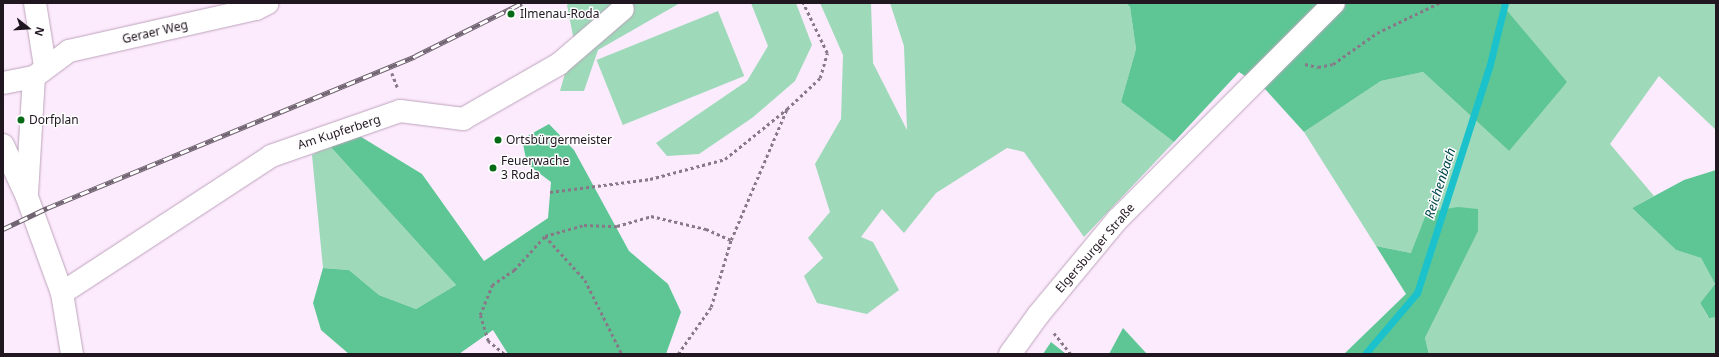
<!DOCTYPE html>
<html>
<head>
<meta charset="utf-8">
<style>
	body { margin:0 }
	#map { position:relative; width:1719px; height:357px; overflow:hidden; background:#fcebfc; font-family:"Noto Sans",sans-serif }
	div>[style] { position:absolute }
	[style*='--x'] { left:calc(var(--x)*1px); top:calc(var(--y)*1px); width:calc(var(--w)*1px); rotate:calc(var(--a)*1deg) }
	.green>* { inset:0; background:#9ed9b9; transform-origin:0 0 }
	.forest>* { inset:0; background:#5ec695 }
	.stream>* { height:7px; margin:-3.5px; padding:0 3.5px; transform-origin:3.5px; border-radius:3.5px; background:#1bc1cb }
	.path>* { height:2.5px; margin-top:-1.25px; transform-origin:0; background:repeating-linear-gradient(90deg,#877987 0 3px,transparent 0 6px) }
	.roads { filter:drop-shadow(0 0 1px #bda3bd) drop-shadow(0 0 1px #bda3bd) }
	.minor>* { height:22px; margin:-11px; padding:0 11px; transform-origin:11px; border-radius:11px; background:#fff }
	.rail>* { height:4.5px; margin-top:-2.25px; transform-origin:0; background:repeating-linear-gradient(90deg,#fefefe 0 9px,#726572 0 18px); box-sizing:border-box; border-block:1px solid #726572 }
	.dots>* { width:11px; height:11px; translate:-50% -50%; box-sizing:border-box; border:2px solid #fefefe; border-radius:50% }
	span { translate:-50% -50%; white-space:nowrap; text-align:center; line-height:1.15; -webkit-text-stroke:3px #fefefe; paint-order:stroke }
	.poi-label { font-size:12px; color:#211721 }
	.left { translate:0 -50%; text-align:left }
	.street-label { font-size:12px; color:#211721 }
	.water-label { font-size:13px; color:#02474b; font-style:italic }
	.frame { position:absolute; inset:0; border:4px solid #211721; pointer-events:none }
	.north { position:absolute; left:8px; top:8px; width:40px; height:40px; -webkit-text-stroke:3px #fefefe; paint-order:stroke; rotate:107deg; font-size:11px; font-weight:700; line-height:16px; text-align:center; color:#211721 }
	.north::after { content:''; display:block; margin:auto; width:14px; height:18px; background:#211721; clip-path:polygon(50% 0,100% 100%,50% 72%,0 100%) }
</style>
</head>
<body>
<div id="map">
	<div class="green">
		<i style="clip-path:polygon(569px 3px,680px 3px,598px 50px,584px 91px,560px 91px,574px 41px,567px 5px)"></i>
		<i style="clip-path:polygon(751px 3px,796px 3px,812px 45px,795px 81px,752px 118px,699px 154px,667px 156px,656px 143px,747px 81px,768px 46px)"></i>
		<i style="clip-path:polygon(820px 3px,871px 3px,873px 63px,907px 130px,904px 46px,890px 3px,1126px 3px,1130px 7px,1136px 49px,1121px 102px,1174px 142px,1084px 237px,1024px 152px,1007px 148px,936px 193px,904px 233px,882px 209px,861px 237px,873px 242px,899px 290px,867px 314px,817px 303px,804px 276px,823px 258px,808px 238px,830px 212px,815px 164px,841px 119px,843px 55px)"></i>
		<i style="clip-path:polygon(1507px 3px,1716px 3px,1716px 130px,1659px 76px,1610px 144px,1654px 196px,1632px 208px,1676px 250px,1701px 258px,1715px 284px,1700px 303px,1708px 317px,1716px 317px,1716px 354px,1429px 354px,1425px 338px,1451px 285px,1411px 253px,1376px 246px,1304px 132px,1381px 81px,1423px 72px,1509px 151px,1504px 7px)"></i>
		<i style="left:718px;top:11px;width:70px;height:131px;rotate:68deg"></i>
		<i style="clip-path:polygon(329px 145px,456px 285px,416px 309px,379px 295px,349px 270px,323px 268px,312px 155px)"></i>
	</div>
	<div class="forest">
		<i style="clip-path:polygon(1126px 3px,1507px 3px,1504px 7px,1567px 82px,1509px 151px,1423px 72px,1381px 81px,1304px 132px,1266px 90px,1239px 72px,1174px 142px,1121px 102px,1136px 49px,1130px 7px)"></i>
		<i style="clip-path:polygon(549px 124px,574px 150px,629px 251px,668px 284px,681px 312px,666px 354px,508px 354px,493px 330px,459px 354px,349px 354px,321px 330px,313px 303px,323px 268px,349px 270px,379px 295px,416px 309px,456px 285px,329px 145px,358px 135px,422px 174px,484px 261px,548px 218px,551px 182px,527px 164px,522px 139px)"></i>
		<i style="clip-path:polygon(1716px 170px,1716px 317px,1709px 318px,1700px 303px,1715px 284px,1701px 258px,1676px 250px,1632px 208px,1684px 180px)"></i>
		<i style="clip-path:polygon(1458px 207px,1478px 209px,1478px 231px,1425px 338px,1429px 354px,1344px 354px,1406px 294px,1376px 246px,1411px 253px,1427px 212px)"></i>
		<i style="clip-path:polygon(1123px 328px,1147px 354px,1109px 354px)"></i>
		<i style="clip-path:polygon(1051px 342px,1066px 354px,1043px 354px)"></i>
	</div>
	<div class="stream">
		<i style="--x:1365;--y:354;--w:80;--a:-49.6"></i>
		<i style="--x:1417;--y:293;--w:236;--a:-72.3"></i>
		<i style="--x:1489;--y:68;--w:67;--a:-76.2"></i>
	</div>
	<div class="path">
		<i style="--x:1305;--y:64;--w:13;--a:13"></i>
		<i style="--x:1318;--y:67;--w:15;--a:-11"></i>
		<i style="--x:1333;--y:64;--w:54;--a:-35.2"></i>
		<i style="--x:1377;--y:33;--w:69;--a:-25.8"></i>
		<i style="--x:392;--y:73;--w:17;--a:69"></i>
		<i style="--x:550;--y:192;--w:101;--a:-7.4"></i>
		<i style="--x:650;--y:179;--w:78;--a:-14.9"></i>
		<i style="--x:725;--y:159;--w:80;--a:-38.9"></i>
		<i style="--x:787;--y:109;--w:45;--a:-43.2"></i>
		<i style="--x:820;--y:78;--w:26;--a:-74"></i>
		<i style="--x:827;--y:53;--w:55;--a:-115.6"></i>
		<i style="--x:545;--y:236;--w:59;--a:47.7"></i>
		<i style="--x:585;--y:280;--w:83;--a:63.4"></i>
		<i style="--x:1054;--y:333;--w:27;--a:51"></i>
		<i style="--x:504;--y:354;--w:21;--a:-141"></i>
		<i style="--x:488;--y:341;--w:27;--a:-107"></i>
		<i style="--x:480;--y:315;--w:32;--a:-68"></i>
		<i style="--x:492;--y:285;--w:27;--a:-34"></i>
		<i style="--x:514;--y:270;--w:46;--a:-47.6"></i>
		<i style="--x:545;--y:236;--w:41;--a:-15.8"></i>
		<i style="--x:584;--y:225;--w:33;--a:2"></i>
		<i style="--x:617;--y:226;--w:35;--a:-16"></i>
		<i style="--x:651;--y:216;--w:57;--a:13.3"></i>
		<i style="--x:706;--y:229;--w:27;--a:24"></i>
		<i style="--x:678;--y:354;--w:57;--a:-54.9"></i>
		<i style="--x:711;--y:307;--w:70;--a:-73.4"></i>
		<i style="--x:731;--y:240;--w:142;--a:-66.9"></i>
	</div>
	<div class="roads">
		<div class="minor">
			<i style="--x:35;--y:3;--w:64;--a:81"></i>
			<i style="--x:3;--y:83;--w:32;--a:-11"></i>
			<i style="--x:34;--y:77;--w:44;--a:-36.6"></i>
			<i style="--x:69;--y:51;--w:192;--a:-12.7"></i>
			<i style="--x:256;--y:9;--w:13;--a:-27"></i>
			<i style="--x:3;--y:145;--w:57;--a:65.2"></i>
			<i style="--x:27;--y:197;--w:102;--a:70"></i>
			<i style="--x:62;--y:293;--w:62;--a:80.7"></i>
			<i style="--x:27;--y:194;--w:117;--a:-86.6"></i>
			<i style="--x:62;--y:293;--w:250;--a:-33.2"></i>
			<i style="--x:271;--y:156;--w:137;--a:-19.2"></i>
			<i style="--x:400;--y:111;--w:64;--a:7.2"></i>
			<i style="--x:463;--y:119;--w:111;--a:-29.8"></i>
			<i style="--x:559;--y:64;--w:84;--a:-40.7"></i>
			<i style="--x:1010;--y:354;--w:49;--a:-54.1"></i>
			<i style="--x:1039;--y:314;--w:124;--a:-50.3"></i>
			<i style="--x:1118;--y:219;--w:305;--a:-45"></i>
		</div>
	</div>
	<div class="rail">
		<i style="--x:3;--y:229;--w:49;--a:-25.5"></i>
		<i style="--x:47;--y:208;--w:398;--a:-22.4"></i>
		<i style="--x:415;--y:56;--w:119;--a:-26.4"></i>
	</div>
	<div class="dots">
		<i style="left:511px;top:14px;background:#046a16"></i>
		<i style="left:21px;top:120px;background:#046a16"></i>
		<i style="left:498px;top:140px;background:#046a16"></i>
		<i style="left:493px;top:168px;background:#046a16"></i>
	</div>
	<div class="poi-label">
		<span class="left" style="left:520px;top:14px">Ilmenau-Roda</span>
		<span class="left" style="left:29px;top:120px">Dorfplan</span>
		<span class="left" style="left:506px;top:140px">Ortsbürgermeister</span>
		<span class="left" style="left:501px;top:168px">Feuerwache<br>3 Roda</span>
	</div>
	<div class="street-label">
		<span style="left:155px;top:32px;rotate:-13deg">Geraer Weg</span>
		<span style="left:339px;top:132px;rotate:-18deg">Am Kupferberg</span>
		<span style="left:1095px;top:248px;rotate:-49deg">Elgersburger Straße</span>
	</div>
	<div class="water-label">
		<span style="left:1440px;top:183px;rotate:-72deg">Reichenbach</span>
	</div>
	<div class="frame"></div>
	<div class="north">N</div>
</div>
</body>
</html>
